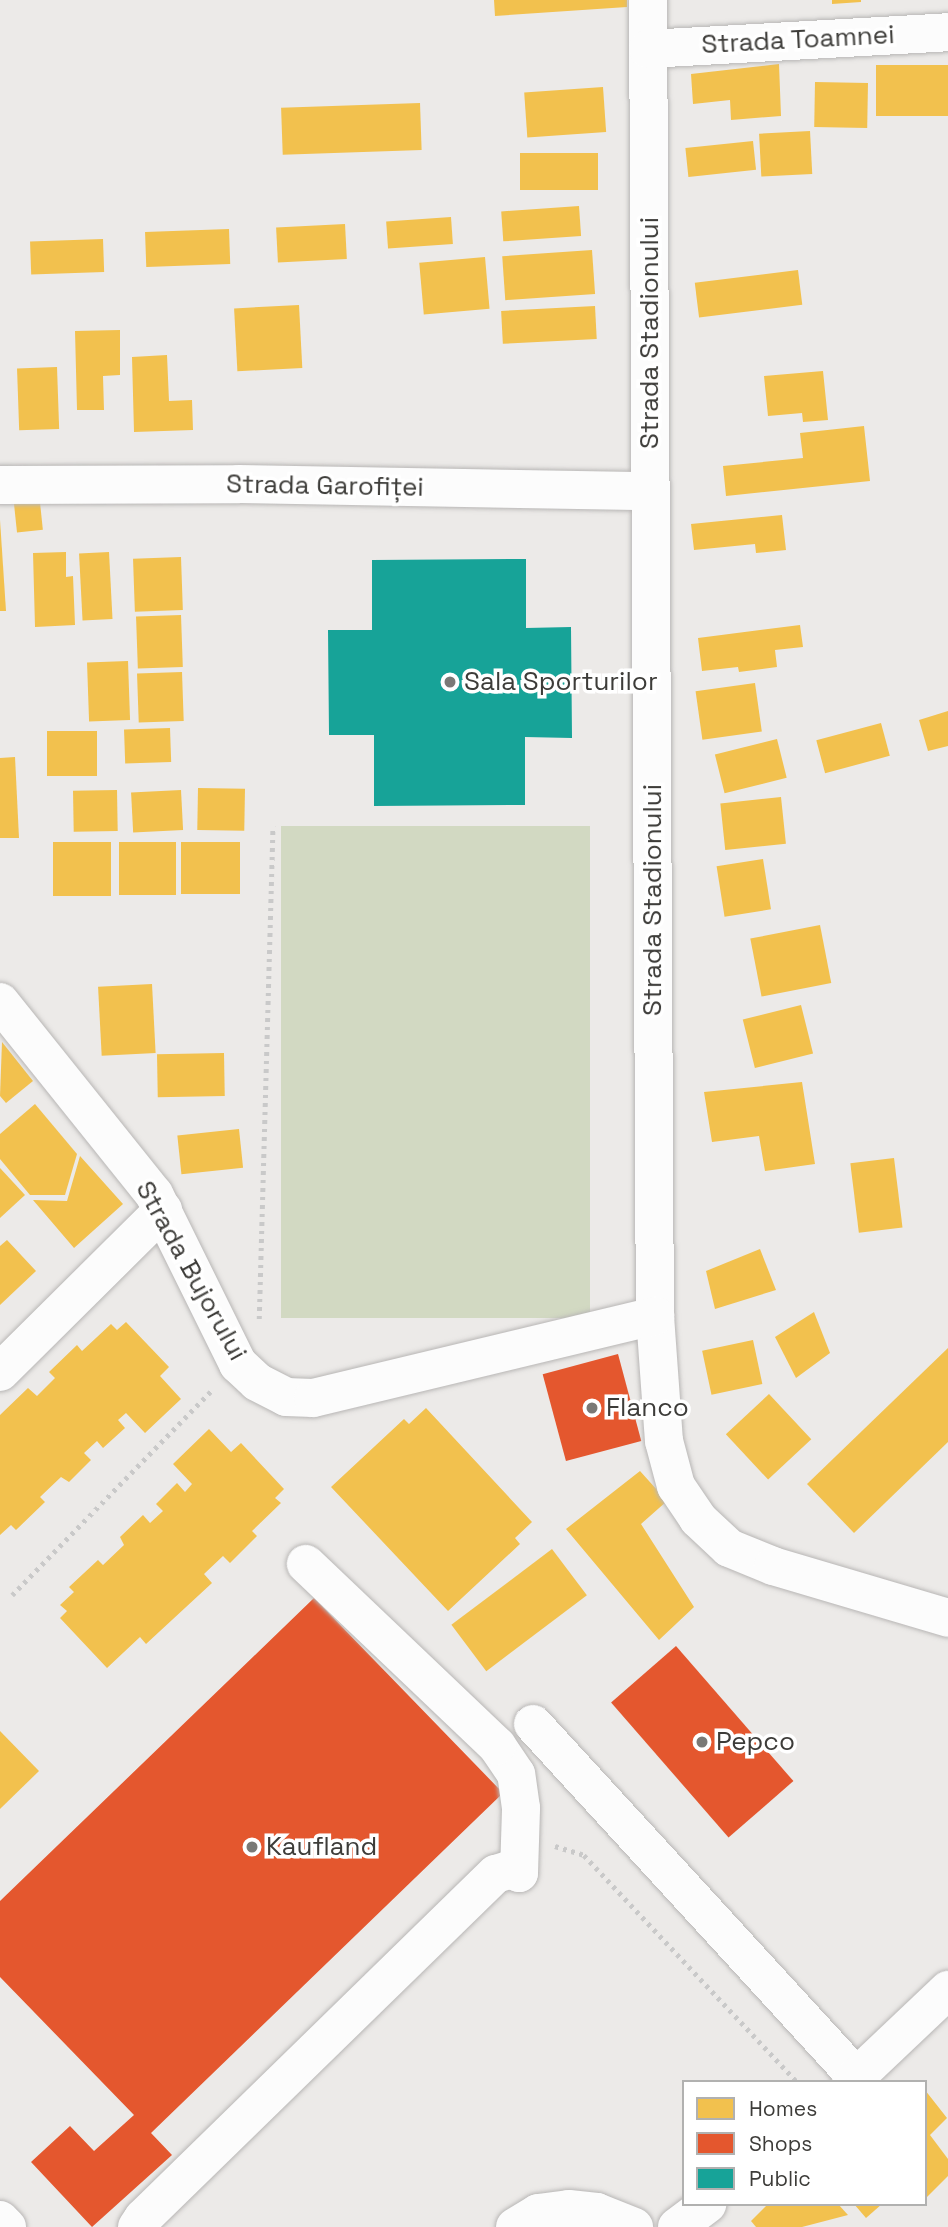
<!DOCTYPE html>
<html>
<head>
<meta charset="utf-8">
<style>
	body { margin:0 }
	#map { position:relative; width:948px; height:2227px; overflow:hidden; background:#eceae8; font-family:"Space Grotesk",sans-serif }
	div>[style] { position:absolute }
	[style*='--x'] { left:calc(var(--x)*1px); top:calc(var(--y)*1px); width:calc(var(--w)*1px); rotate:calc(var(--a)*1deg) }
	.green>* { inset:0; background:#d2d9c2; transform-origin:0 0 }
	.homes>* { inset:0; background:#f2c14e; transform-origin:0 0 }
	.shops>* { inset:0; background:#e4572e; transform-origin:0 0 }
	.public>* { inset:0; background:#17a398 }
	.path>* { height:4.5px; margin-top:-2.25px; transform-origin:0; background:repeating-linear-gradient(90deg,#c9c9c9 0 3.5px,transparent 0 8.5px) }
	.roads { filter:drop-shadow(0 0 2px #b8b6b5) drop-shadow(0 0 2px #b8b6b5) }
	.minor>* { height:38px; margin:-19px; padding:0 19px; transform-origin:19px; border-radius:19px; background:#fcfcfc }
	.dots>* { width:19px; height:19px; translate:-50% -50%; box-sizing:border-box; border:4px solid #fff; border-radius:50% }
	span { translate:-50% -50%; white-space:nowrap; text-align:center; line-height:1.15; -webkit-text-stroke:7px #fff; paint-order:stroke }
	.street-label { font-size:26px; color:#3d3c39 }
	.poi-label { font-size:26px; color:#3d3c39 }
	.left { translate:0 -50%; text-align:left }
	.legend { position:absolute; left:682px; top:2080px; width:245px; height:126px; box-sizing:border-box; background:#fff; border:2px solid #b1b1b0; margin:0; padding:9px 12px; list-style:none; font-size:21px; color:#3d3c39 }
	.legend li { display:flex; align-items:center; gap:14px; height:35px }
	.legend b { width:35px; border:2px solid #b1b1b0 }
</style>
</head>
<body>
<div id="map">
	<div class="green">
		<i style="left:590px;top:826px;width:492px;height:309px;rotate:90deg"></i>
	</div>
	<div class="homes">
		<i style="clip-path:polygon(494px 0,627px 0,627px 7px,495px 16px)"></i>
		<i style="clip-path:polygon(832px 0,861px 0,861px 2px,832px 4px)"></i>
		<i style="clip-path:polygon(779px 64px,781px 116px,731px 120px,730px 100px,693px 104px,691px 74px)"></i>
		<i style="left:948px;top:65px;width:51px;height:72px;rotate:90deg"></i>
		<i style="left:815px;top:82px;width:53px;height:45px;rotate:1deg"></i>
		<i style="left:603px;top:87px;width:45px;height:79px;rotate:86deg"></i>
		<i style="left:420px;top:103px;width:47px;height:139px;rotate:88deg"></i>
		<i style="left:810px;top:131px;width:43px;height:51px;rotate:87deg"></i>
		<i style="left:753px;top:141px;width:29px;height:68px;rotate:84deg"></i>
		<i style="left:598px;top:153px;width:37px;height:78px;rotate:90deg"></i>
		<i style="left:579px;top:206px;width:30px;height:78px;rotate:86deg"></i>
		<i style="left:451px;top:217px;width:27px;height:65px;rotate:86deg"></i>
		<i style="left:345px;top:224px;width:35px;height:69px;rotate:87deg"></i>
		<i style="left:229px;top:229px;width:35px;height:84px;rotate:88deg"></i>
		<i style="left:103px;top:239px;width:33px;height:73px;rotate:88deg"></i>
		<i style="left:592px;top:250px;width:44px;height:90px;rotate:86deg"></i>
		<i style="left:485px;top:257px;width:52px;height:66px;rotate:85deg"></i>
		<i style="left:798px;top:270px;width:35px;height:104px;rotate:83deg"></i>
		<i style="left:299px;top:305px;width:63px;height:65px;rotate:87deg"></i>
		<i style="left:595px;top:306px;width:33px;height:94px;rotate:87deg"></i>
		<i style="clip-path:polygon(120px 330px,120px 375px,103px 376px,104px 410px,77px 410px,75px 331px)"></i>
		<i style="clip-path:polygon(167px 355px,169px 401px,192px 400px,193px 430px,134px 432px,132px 357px)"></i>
		<i style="left:57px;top:367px;width:62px;height:40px;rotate:88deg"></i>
		<i style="clip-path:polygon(823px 371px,828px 420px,803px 422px,802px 413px,768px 416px,764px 376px)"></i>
		<i style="clip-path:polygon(864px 426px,870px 481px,726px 496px,723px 466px,803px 458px,800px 433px)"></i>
		<i style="left:39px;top:493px;width:37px;height:26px;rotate:84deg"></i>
		<i style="clip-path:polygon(782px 515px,786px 550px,756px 553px,755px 544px,694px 550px,691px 524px)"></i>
		<i style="clip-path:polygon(0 520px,6px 611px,0 611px)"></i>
		<i style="clip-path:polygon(66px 552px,66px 577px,73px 576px,75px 625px,35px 627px,33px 553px)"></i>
		<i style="left:109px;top:552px;width:67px;height:30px;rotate:87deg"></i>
		<i style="left:181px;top:557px;width:53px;height:48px;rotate:88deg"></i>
		<i style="left:181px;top:615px;width:52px;height:45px;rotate:88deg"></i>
		<i style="clip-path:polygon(800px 625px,803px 647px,775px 650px,777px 667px,739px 672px,738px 667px,702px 671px,698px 638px)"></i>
		<i style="left:128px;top:661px;width:59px;height:41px;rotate:88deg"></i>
		<i style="left:182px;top:672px;width:49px;height:45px;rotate:88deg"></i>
		<i style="left:755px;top:683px;width:49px;height:60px;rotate:82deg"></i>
		<i style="clip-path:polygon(948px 711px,948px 746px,928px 751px,919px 720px)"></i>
		<i style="left:881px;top:723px;width:34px;height:67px;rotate:75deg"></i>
		<i style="left:170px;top:728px;width:34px;height:46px;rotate:88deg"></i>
		<i style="left:47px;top:731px;width:50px;height:45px"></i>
		<i style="left:777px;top:739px;width:40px;height:64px;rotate:76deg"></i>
		<i style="clip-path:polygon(15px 757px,19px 838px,0 838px,0 758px)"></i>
		<i style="left:198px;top:788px;width:47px;height:42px;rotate:1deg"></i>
		<i style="left:117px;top:790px;width:41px;height:44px;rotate:89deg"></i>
		<i style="left:181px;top:790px;width:40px;height:50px;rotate:87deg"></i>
		<i style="left:781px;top:797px;width:47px;height:61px;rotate:84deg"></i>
		<i style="left:53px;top:842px;width:58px;height:54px"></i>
		<i style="left:119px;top:842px;width:57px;height:53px"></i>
		<i style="left:181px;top:842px;width:59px;height:52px"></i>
		<i style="left:763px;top:859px;width:51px;height:47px;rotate:81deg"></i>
		<i style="left:820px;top:925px;width:59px;height:71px;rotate:79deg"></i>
		<i style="left:152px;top:984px;width:69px;height:54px;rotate:87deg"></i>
		<i style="left:801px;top:1005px;width:50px;height:60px;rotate:76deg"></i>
		<i style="clip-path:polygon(2px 1042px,33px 1081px,6px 1103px,0 1096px)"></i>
		<i style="left:224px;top:1053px;width:43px;height:67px;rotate:89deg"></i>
		<i style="clip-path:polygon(802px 1082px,815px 1164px,765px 1171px,759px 1136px,712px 1142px,704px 1092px)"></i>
		<i style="clip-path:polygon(35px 1104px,77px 1154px,65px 1195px,30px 1195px,0 1159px,0 1134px)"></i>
		<i style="left:239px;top:1129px;width:39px;height:62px;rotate:84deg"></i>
		<i style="clip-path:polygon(80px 1156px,123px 1204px,74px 1248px,33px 1200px,67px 1201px)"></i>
		<i style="left:894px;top:1158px;width:70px;height:44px;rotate:83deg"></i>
		<i style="clip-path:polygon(0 1168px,25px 1195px,0 1218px)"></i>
		<i style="clip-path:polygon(7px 1240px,36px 1271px,0 1305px,0 1246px)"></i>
		<i style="clip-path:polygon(760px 1249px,776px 1290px,715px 1309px,706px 1271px)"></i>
		<i style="clip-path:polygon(814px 1312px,830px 1353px,796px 1378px,775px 1337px)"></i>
		<i style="clip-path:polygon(126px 1322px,169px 1367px,160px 1376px,181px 1399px,145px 1433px,126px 1413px,118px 1420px,125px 1428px,103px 1448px,97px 1441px,84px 1453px,91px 1460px,69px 1482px,61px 1477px,40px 1497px,45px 1502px,16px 1530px,11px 1525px,0 1535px,0 1415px,28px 1388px,37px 1396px,55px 1378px,49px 1372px,77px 1345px,82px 1351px,111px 1324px,117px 1330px)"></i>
		<i style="left:753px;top:1340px;width:45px;height:52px;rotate:78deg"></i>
		<i style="clip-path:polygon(948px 1348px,948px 1442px,854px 1533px,807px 1484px)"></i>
		<i style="left:769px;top:1394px;width:62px;height:59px;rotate:47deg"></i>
		<i style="clip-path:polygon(426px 1408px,532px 1522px,515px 1538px,520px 1544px,448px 1611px,331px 1487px,404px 1419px,409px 1424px)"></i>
		<i style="clip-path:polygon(209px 1429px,231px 1452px,241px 1443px,284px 1489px,275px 1498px,281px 1503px,252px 1531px,257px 1536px,230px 1563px,223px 1556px,204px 1574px,212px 1583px,146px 1644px,140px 1637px,107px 1668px,60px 1618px,67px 1611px,60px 1605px,74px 1592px,69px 1587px,98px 1560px,103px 1565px,124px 1545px,120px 1537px,143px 1515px,150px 1523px,163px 1511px,156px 1504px,177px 1483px,185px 1492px,192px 1484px,173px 1464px)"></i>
		<i style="clip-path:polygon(640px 1471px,667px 1501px,641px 1524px,694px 1607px,659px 1640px,566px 1529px)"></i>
		<i style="left:552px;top:1549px;width:58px;height:126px;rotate:53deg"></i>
		<i style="clip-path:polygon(0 1731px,39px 1771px,0 1809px)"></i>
		<i style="clip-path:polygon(925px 2090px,947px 2118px,930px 2135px,948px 2159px,948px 2176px,925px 2199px)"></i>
		<i style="clip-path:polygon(768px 2204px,838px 2204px,848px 2215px,802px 2227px,756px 2227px,751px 2221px)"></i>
		<i style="clip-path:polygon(854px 2204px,882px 2204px,866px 2218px)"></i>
	</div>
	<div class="shops">
		<i style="left:618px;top:1354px;width:90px;height:78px;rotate:75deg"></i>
		<i style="clip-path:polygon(314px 1598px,503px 1793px,151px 2133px,172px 2155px,92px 2227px,31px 2162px,70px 2126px,94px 2151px,134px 2115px,0 1977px,0 1901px)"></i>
		<i style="left:676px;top:1646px;width:179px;height:86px;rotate:49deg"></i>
	</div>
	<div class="public">
		<i style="clip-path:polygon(526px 559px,526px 628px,571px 627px,572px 738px,525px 737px,525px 805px,374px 806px,374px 735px,329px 735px,328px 630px,372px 630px,372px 560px)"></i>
	</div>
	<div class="path">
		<i style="--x:259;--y:1319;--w:493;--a:-88.4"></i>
		<i style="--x:12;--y:1595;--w:288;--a:-45.7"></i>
		<i style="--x:555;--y:1846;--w:30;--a:17"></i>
		<i style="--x:584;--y:1855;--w:311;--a:46.8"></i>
	</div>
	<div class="roads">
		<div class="minor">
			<i style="--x:648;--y:0;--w:1316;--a:89.7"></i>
			<i style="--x:655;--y:1316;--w:125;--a:85.9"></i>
			<i style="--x:664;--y:1441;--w:47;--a:75.1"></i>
			<i style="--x:676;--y:1486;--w:40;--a:56"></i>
			<i style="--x:698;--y:1519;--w:42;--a:43.1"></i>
			<i style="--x:729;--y:1548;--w:48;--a:22.2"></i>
			<i style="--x:773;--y:1566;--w:183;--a:16.5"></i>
			<i style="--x:648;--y:49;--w:300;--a:-3.2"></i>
			<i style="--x:0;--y:485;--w:239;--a:-0.2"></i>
			<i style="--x:239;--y:484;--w:412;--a:1"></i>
			<i style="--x:0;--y:1002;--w:246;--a:51.3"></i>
			<i style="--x:154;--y:1194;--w:190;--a:63.7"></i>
			<i style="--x:238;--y:1364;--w:26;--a:43"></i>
			<i style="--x:257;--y:1382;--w:33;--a:27"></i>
			<i style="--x:286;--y:1397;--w:27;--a:2"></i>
			<i style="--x:313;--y:1398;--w:352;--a:-13.5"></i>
			<i style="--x:0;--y:1372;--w:230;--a:-44.8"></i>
			<i style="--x:533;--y:1724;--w:478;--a:47.5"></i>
			<i style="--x:851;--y:2082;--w:134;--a:-43.5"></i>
			<i style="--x:0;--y:2220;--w:10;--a:45"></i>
			<i style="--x:137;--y:2227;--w:11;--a:-56"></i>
			<i style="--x:143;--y:2218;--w:493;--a:-44.3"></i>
			<i style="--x:496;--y:1874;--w:16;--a:-18"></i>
			<i style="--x:511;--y:1869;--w:9;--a:27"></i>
			<i style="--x:519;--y:1873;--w:65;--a:-88.2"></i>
			<i style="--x:521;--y:1808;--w:34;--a:-98"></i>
			<i style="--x:516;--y:1774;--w:34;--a:-124"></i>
			<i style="--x:497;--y:1746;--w:264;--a:-136.4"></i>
			<i style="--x:515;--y:2227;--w:27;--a:-31"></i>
			<i style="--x:538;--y:2213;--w:31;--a:-7"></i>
			<i style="--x:569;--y:2209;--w:28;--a:6"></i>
			<i style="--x:597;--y:2212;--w:40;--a:22"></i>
			<i style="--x:677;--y:2227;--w:38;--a:-37"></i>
		</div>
	</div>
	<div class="dots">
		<i style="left:450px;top:682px;background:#7a7976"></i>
		<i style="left:592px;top:1408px;background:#7a7976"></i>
		<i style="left:702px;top:1742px;background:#7a7976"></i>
		<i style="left:252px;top:1847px;background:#7a7976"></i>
	</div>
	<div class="street-label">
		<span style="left:798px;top:40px;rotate:-3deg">Strada Toamnei</span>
		<span style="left:650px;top:333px;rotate:-90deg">Strada Stadionului</span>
		<span style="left:325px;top:486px;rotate:1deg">Strada Garofiței</span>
		<span style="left:653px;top:900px;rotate:-90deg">Strada Stadionului</span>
		<span style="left:191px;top:1271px;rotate:61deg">Strada Bujorului</span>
	</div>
	<div class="poi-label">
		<span class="left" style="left:464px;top:682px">Sala Sporturilor</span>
		<span class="left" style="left:606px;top:1408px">Flanco</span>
		<span class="left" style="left:716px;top:1742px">Pepco</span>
		<span class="left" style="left:266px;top:1847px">Kaufland</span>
	</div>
	<ul class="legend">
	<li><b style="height:19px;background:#f2c14e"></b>Homes</li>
	<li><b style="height:19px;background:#e4572e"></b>Shops</li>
	<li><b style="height:19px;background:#17a398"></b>Public</li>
	</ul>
</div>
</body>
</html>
